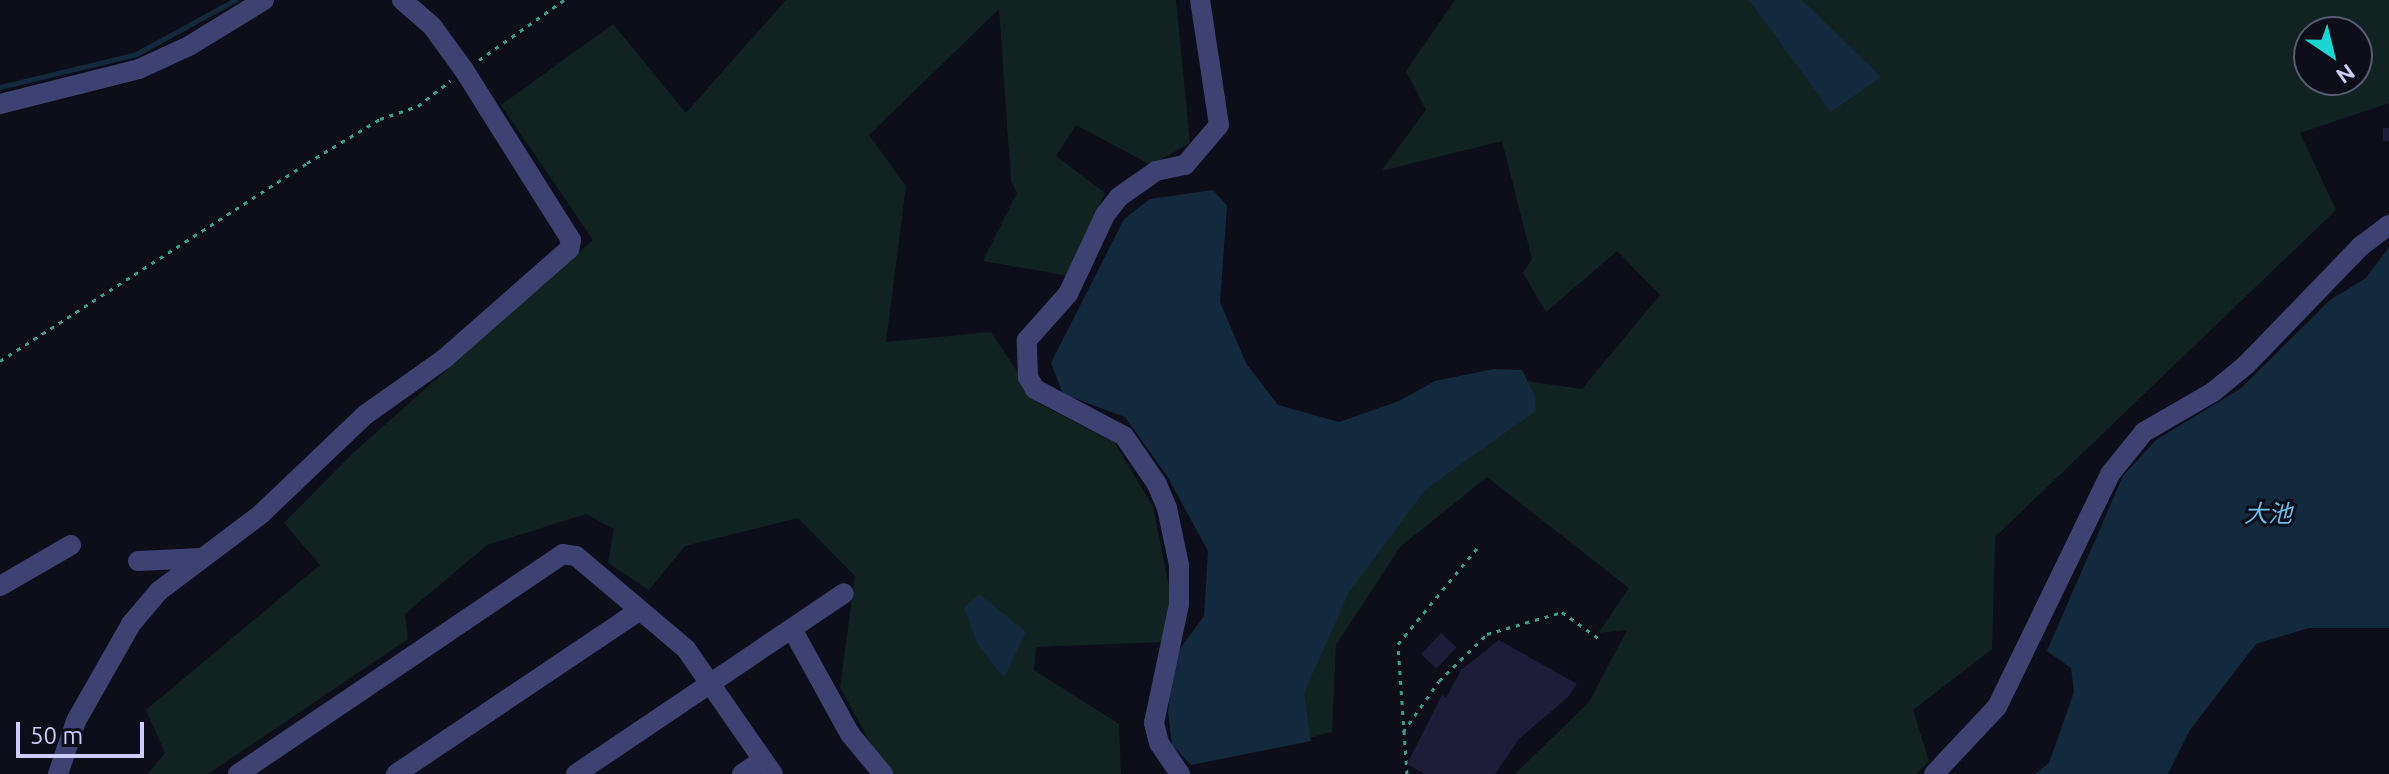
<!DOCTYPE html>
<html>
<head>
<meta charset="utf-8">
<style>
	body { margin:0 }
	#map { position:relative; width:2389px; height:774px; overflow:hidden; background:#0e0d1a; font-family:Ubuntu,"Noto Sans JP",sans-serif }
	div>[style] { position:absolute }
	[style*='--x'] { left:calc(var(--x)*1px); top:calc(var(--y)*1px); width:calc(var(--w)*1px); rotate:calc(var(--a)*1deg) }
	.green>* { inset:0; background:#112321 }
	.water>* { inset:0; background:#13293e }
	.stream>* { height:5px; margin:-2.5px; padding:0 2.5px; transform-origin:2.5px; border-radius:2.5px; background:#13293e }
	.building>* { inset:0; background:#1e1c39; transform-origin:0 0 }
	.path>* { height:3px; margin-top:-1.5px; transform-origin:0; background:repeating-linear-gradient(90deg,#3b9e8d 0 4px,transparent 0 10px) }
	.minor>* { height:20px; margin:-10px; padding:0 10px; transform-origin:10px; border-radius:10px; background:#3e4273 }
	span { translate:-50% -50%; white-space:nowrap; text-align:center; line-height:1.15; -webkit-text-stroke:6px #0e0d1a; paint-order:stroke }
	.water-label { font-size:24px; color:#69beeb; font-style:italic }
	.north { position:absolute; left:2293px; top:16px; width:80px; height:80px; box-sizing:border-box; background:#0e0d1a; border:2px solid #5a5a73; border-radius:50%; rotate:145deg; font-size:22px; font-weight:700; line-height:32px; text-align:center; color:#cdcdf8 }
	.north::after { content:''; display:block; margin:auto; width:28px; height:36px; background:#1cd5d2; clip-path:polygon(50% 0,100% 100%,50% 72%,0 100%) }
	.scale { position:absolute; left:16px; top:722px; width:128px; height:36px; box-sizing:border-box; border:4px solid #cdcdf8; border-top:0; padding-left:10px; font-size:24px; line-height:28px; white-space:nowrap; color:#cdcdf8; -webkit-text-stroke:6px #0e0d1a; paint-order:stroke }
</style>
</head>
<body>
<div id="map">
	<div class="green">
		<i style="clip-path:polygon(786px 0,1176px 0,1190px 143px,1151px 165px,1076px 125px,1056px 156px,1105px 193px,1069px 276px,983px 261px,1017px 193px,1011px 181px,999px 9px,869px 135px,906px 186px,886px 342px,991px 332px,1038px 403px,1115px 443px,1153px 507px,1171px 596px,1163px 642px,1036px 647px,1034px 670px,1119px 724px,1121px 774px,887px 774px,840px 687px,855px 576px,798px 518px,685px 546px,649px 590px,608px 563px,614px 529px,586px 514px,487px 545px,405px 614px,408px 639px,208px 774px,148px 774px,165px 753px,146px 710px,320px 565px,284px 523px,353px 453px,593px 240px,501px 105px,613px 24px,686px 113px)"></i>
		<i style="clip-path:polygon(evenodd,1455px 0,2389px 0,2389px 103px,2300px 133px,2336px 210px,1995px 537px,1992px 649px,1913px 710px,1929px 761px,1916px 774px,1515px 774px,1589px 702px,1627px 630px,1598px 633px,1629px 588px,1487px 477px,1400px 547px,1336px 645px,1332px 732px,1298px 741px,1295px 641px,1403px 481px,1526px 381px,1582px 389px,1660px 295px,1617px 251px,1546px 312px,1523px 273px,1532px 259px,1502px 141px,1381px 171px,1426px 110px,1406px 71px,1455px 0,2309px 32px,2357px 32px,2357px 80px,2309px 80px,2309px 32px)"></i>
	</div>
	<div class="water">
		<i style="clip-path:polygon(1749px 0,1802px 0,1881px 77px,1831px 112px)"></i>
		<i style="clip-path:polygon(1213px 190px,1227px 206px,1220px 302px,1246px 363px,1278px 405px,1339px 422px,1399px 401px,1435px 381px,1494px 369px,1522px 370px,1535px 396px,1536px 411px,1425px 490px,1349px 592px,1304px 693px,1311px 741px,1191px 765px,1172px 745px,1168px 712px,1174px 657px,1204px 616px,1208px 551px,1167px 476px,1125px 417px,1063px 394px,1051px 363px,1124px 219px,1150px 199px)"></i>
		<i style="clip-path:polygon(2389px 247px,2389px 628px,2309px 628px,2256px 644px,2190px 730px,2168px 774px,2035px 774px,2049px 763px,2074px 692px,2071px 668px,2047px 651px,2123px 476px,2156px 440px,2240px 389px,2330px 300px,2366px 278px)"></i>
		<i style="clip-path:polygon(979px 594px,1026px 632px,1004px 678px,977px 643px,964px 608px)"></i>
	</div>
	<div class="stream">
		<i style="--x:0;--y:87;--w:140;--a:-13.6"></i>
		<i style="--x:136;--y:54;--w:113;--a:-28.6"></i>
	</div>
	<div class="building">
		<i style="left:2383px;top:128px;width:6px;height:13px"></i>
		<i style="left:1441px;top:633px;width:21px;height:29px;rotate:43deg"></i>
		<i style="clip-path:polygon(1499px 640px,1577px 684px,1569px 696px,1519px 739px,1495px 774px,1425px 774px,1407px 764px,1442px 695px,1446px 698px,1461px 670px)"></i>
	</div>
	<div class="path">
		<i style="--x:479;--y:60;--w:104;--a:-35.2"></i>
		<i style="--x:0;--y:361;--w:365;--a:-32.8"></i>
		<i style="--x:307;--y:163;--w:85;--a:-31.1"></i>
		<i style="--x:380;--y:119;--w:40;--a:-18.9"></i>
		<i style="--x:418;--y:106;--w:41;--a:-38"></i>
		<i style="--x:1403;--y:732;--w:62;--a:-54.8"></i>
		<i style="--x:1439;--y:681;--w:67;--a:-44.4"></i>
		<i style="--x:1487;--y:634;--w:78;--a:-16.3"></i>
		<i style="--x:1562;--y:612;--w:48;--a:35.7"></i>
		<i style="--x:1407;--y:774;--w:130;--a:-94"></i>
		<i style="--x:1398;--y:644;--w:124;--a:-50.5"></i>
	</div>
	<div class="minor">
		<i style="--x:0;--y:104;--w:143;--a:-14.1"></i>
		<i style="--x:139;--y:69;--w:55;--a:-24.7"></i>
		<i style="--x:189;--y:46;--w:88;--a:-31.5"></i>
		<i style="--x:138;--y:561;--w:64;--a:-2.7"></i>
		<i style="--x:0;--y:586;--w:82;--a:-30"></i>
		<i style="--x:792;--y:629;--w:120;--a:61.1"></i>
		<i style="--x:850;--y:734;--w:52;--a:50.5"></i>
		<i style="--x:58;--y:774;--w:56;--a:-71.2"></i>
		<i style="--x:76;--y:721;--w:112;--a:-60.4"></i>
		<i style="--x:131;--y:624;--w:43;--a:-49.7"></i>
		<i style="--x:159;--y:591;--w:128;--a:-37"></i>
		<i style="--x:261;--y:514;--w:144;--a:-43.6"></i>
		<i style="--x:365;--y:415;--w:97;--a:-35.3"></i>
		<i style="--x:444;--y:359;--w:167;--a:-41.3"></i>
		<i style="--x:569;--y:249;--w:9;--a:-77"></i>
		<i style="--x:571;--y:240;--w:201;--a:-122.2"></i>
		<i style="--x:464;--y:70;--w:54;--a:-126"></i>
		<i style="--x:432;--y:26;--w:40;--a:-139"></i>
		<i style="--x:238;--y:774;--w:392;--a:-34.1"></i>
		<i style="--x:563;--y:554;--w:13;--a:9"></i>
		<i style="--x:576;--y:556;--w:144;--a:40.2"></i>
		<i style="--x:686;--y:649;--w:152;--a:55.2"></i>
		<i style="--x:396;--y:774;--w:293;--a:-33.9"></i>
		<i style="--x:576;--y:774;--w:323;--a:-34"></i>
		<i style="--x:742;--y:774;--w:25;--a:-34"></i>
		<i style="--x:1180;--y:774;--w:37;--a:-124"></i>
		<i style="--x:1159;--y:743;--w:21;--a:-104"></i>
		<i style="--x:1154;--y:723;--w:122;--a:-78.1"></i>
		<i style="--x:1179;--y:604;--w:39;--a:-90"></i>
		<i style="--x:1179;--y:565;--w:58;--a:-101.9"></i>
		<i style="--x:1167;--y:508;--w:26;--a:-113"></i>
		<i style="--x:1157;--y:484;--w:58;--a:-124.5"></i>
		<i style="--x:1124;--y:436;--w:101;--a:-152.2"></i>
		<i style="--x:1035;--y:389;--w:14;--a:-120"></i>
		<i style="--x:1028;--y:377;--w:37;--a:-92"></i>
		<i style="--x:1027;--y:340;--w:62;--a:-48.3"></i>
		<i style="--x:1068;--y:294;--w:87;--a:-64.9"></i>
		<i style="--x:1105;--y:215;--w:23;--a:-52"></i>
		<i style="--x:1119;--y:197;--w:45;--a:-35.1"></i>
		<i style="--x:1156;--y:171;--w:30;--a:-12"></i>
		<i style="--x:1185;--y:165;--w:52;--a:-49.6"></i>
		<i style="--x:1219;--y:125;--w:126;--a:-98.6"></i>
		<i style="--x:1934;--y:774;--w:92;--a:-46.8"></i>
		<i style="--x:1997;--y:707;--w:259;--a:-64.1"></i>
		<i style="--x:2110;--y:474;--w:54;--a:-51"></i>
		<i style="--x:2144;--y:432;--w:80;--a:-30.1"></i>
		<i style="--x:2213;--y:392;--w:43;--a:-39.3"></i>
		<i style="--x:2246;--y:365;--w:165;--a:-46"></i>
		<i style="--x:2361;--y:246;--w:35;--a:-37"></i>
	</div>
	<div class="water-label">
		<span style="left:2268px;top:514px">大池</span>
	</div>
	<div class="north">N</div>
	<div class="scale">50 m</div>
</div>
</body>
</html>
